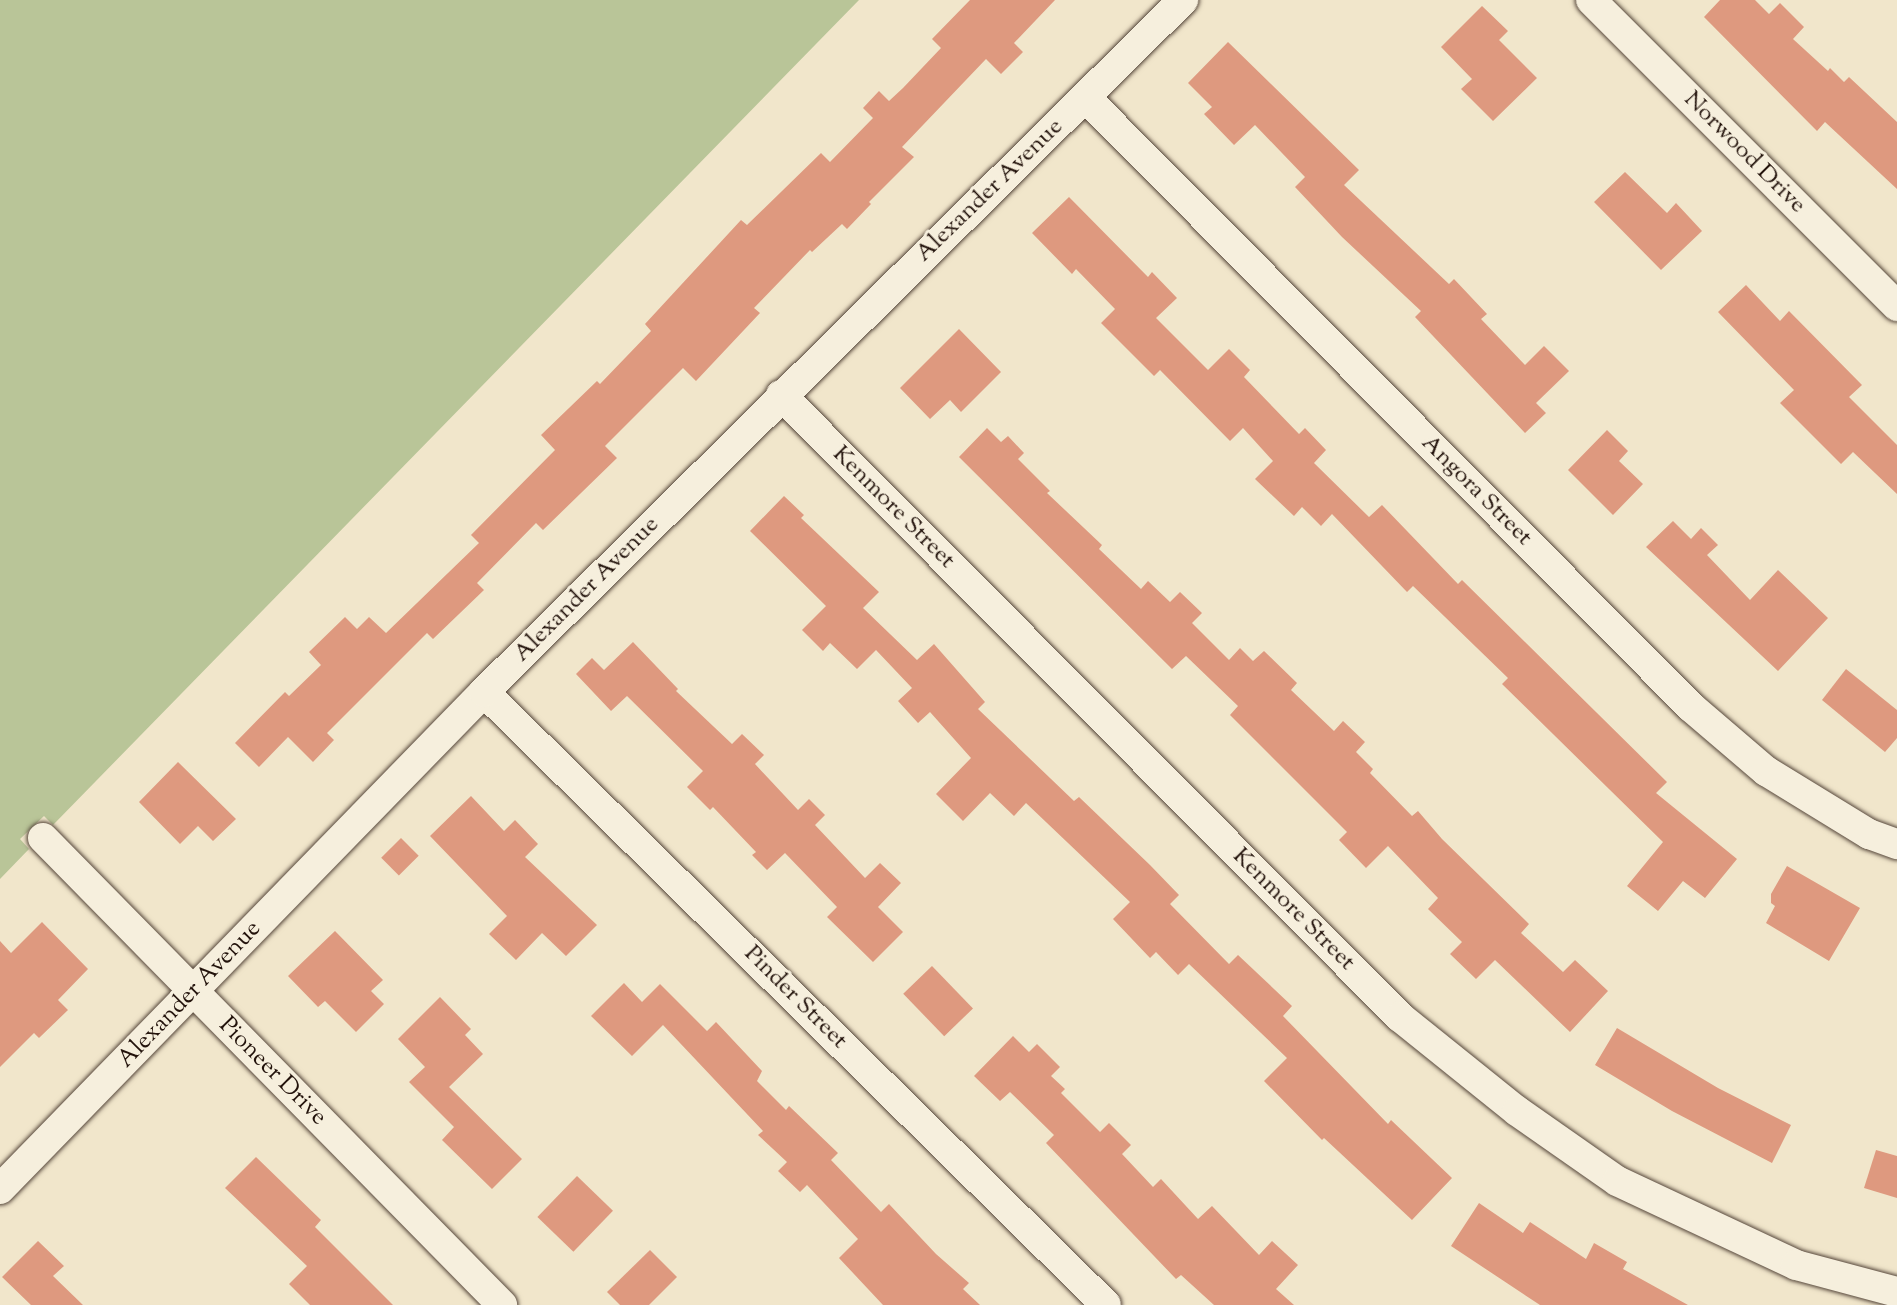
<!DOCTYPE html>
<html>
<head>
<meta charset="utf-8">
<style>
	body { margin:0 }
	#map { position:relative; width:1897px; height:1305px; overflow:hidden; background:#f1e6cb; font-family:"Sorts Mill Goudy",serif }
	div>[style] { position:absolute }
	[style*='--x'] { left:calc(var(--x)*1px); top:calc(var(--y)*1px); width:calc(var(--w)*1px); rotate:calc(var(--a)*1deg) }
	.green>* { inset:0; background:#b9c598 }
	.building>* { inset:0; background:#de997f; transform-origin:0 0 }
	.roads { filter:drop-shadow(0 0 2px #56473b) drop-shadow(0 0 2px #56473b) }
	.minor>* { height:30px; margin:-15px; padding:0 15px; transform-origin:15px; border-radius:15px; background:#f6efdd }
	span { translate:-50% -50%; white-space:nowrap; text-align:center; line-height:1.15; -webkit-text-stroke:6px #f6efdd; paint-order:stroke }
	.street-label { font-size:24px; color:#22120b }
</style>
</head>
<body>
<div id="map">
	<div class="green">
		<i style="clip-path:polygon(0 0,859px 0,53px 825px,44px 816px,20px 839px,29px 849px,0 879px)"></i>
	</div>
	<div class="building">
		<i style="clip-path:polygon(970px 0,1055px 0,1014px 43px,1023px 52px,1001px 74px,986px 59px,902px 147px,914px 157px,869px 202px,871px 204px,847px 229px,842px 224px,812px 252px,810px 250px,754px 308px,760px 313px,696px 381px,683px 368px,605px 446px,617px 458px,543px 530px,536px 523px,477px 583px,484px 590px,433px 639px,427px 633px,327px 733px,334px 740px,313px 762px,288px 737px,259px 767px,235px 743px,285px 692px,289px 696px,321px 665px,309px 652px,345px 617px,357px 629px,369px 617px,386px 633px,479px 543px,471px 535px,555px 450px,541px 435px,597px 381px,600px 384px,651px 331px,645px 324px,741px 220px,747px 225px,821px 153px,830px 162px,873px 118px,863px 108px,879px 91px,889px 101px,903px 88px,941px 48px,932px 39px)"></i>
		<i style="clip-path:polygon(1720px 0,1755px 0,1769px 14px,1780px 3px,1804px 27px,1793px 39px,1828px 71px,1830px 68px,1844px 82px,1849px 77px,1897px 122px,1897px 189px,1825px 122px,1817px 131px,1704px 17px)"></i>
		<i style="clip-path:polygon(1482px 6px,1508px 31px,1499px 40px,1537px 78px,1493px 121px,1461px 89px,1472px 79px,1441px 47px)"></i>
		<i style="clip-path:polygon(1228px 42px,1359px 170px,1344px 185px,1449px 284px,1454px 279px,1487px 314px,1481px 319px,1525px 365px,1544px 346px,1569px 371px,1536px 403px,1546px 413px,1525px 433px,1415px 317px,1421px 311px,1342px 237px,1295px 187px,1305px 177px,1255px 125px,1234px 145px,1204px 114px,1212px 107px,1188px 83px)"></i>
		<i style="clip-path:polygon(1625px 172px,1667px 213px,1676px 203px,1702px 231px,1661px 270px,1594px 202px)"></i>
		<i style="clip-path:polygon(1069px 197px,1148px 277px,1152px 272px,1177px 298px,1156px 318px,1208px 370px,1229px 349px,1250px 370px,1244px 377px,1299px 434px,1305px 428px,1326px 450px,1314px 463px,1369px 517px,1382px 505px,1458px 584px,1462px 580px,1667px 782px,1656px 793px,1737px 859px,1705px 898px,1683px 881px,1658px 911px,1627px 886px,1663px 842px,1502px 684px,1508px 678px,1413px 586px,1407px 592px,1332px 514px,1321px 526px,1302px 507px,1294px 516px,1255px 479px,1273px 461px,1243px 428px,1230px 441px,1160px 370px,1154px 376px,1101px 323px,1115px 309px,1076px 269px,1072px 274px,1032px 233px)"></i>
		<i style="clip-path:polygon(1746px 285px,1780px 321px,1789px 311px,1862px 385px,1849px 397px,1897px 445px,1897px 494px,1853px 452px,1841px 464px,1780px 403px,1794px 390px,1718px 312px)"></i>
		<i style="clip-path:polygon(959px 329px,1001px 372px,961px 412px,950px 400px,930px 419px,900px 388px)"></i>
		<i style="clip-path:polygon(987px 428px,1001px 442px,1008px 436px,1024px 453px,1018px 459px,1050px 491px,1047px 493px,1102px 545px,1099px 549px,1141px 589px,1148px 581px,1170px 602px,1180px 592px,1202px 613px,1192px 623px,1229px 660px,1240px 648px,1253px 661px,1264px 651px,1297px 683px,1291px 690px,1334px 731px,1343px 721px,1365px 742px,1356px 752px,1373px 769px,1370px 773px,1412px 816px,1418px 811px,1442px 839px,1529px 924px,1521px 933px,1563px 972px,1575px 960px,1608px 991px,1570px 1032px,1495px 960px,1476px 979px,1450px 954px,1462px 942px,1428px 909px,1438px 898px,1388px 846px,1366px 868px,1339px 840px,1347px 832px,1230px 715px,1238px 706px,1186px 656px,1172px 669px,959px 457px)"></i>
		<i style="clip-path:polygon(1607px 430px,1628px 451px,1619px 461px,1643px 484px,1613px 515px,1568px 470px)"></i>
		<i style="clip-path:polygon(784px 496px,804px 515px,801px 518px,879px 592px,863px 608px,917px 660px,934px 644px,985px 702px,978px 709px,1074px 801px,1079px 797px,1150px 865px,1179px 895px,1170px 904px,1229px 964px,1238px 955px,1292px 1006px,1283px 1016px,1388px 1124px,1391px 1120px,1452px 1178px,1412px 1220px,1324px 1138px,1322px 1140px,1264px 1081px,1287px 1058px,1189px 964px,1178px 975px,1156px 952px,1150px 958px,1113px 919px,1130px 902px,1026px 803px,1014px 816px,990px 793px,963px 821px,936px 794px,971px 758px,930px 712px,918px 723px,898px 701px,912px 688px,876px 650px,857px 669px,830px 643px,823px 651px,802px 630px,826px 606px,750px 531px)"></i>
		<i style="clip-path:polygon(1673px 521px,1691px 539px,1701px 528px,1718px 545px,1707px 555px,1750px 600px,1778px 570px,1828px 618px,1778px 671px,1646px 547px)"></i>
		<i style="clip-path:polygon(633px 642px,678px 689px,676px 691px,732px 744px,742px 734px,764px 755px,755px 764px,798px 810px,809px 799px,825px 815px,815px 825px,865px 878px,880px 863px,901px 883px,878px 907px,903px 932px,873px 962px,827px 917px,837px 907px,785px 853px,767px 870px,752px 855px,756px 852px,713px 807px,710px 810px,687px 787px,703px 771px,627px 696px,611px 711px,576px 674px,592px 658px,604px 670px)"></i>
		<i style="clip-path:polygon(1846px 669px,1897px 710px,1897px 738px,1885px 752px,1822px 700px)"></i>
		<i style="clip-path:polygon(178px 762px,236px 819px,213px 841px,198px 826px,180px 844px,139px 802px)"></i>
		<i style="clip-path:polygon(471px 796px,504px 831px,515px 820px,538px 844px,525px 857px,597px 925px,566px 956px,542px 933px,516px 960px,489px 934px,507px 916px,430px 836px)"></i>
		<i style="left:401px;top:838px;width:25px;height:28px;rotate:45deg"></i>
		<i style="clip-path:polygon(1787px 866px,1860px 908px,1829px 961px,1766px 923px,1775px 906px,1771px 903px,1771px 894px)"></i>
		<i style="clip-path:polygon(42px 922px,88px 969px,58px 1000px,68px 1010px,39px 1038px,34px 1033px,0 1067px,0 941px,11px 953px)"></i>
		<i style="clip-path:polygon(335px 931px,383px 980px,371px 991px,384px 1004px,356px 1032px,325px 1001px,318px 1007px,288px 976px)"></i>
		<i style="left:932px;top:966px;width:59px;height:40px;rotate:46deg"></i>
		<i style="clip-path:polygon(624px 983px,642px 1002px,660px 984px,707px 1031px,716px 1022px,762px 1071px,757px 1081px,786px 1110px,789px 1106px,838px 1153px,831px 1160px,881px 1212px,889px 1204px,936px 1254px,969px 1283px,963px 1289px,980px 1305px,883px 1305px,839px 1258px,858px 1239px,807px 1185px,800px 1192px,778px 1171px,787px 1162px,758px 1135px,763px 1131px,663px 1025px,632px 1056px,591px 1016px)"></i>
		<i style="clip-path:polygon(440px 997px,471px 1029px,465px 1035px,483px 1054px,449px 1087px,522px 1159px,492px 1189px,442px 1140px,454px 1127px,409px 1082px,425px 1067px,398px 1039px)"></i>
		<i style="clip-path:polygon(1617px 1028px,1718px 1088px,1791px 1125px,1772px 1163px,1672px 1111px,1595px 1065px)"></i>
		<i style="clip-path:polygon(1013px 1036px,1029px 1052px,1037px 1044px,1060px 1067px,1051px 1076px,1065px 1089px,1061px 1093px,1100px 1132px,1109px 1123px,1131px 1145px,1122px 1154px,1153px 1187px,1161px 1179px,1198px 1219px,1212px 1206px,1259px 1255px,1272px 1241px,1298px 1265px,1276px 1289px,1294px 1305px,1214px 1305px,1181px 1275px,1176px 1279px,1046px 1143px,1054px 1135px,1010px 1092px,1000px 1101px,974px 1076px)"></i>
		<i style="clip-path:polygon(1876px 1150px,1897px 1156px,1897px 1198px,1864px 1188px)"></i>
		<i style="clip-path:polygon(256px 1157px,321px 1220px,315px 1227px,393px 1305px,310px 1305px,289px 1284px,307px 1266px,225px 1188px)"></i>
		<i style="left:577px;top:1176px;width:50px;height:57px;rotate:44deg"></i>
		<i style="clip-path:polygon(1479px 1203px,1523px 1233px,1530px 1222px,1586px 1259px,1594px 1243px,1627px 1262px,1623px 1269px,1688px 1305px,1540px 1305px,1451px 1246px)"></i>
		<i style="clip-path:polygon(38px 1241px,64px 1266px,53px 1276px,83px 1305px,31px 1305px,2px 1277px)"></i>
		<i style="clip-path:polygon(650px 1250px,677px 1277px,649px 1305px,620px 1305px,607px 1292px)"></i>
	</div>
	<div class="roads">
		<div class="minor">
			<i style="--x:1591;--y:0;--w:433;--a:45"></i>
			<i style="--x:1085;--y:97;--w:860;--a:45.19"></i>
			<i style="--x:1691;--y:707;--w:99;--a:40.5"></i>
			<i style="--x:1766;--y:771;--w:121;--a:31.5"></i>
			<i style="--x:1869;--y:834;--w:30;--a:20"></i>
			<i style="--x:781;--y:395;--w:878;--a:45.14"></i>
			<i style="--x:1400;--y:1017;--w:150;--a:38.8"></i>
			<i style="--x:1517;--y:1111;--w:122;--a:35"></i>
			<i style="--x:1617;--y:1181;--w:198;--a:25.1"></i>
			<i style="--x:1796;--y:1265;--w:105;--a:15"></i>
			<i style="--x:484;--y:692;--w:873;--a:44.58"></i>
			<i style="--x:43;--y:838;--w:655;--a:45.49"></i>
			<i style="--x:0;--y:1189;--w:694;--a:-45.76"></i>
			<i style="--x:484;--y:692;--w:984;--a:-44.71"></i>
		</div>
	</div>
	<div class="street-label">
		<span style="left:1744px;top:153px;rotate:45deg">Norwood Drive</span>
		<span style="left:990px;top:191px;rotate:-44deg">Alexander Avenue</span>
		<span style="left:1476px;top:491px;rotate:45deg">Angora Street</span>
		<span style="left:893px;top:508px;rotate:45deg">Kenmore Street</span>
		<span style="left:587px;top:590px;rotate:-45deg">Alexander Avenue</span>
		<span style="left:1293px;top:910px;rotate:45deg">Kenmore Street</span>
		<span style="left:190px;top:995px;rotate:-46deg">Alexander Avenue</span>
		<span style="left:795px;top:998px;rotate:45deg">Pinder Street</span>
		<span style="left:272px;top:1072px;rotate:45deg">Pioneer Drive</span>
	</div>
</div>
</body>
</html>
